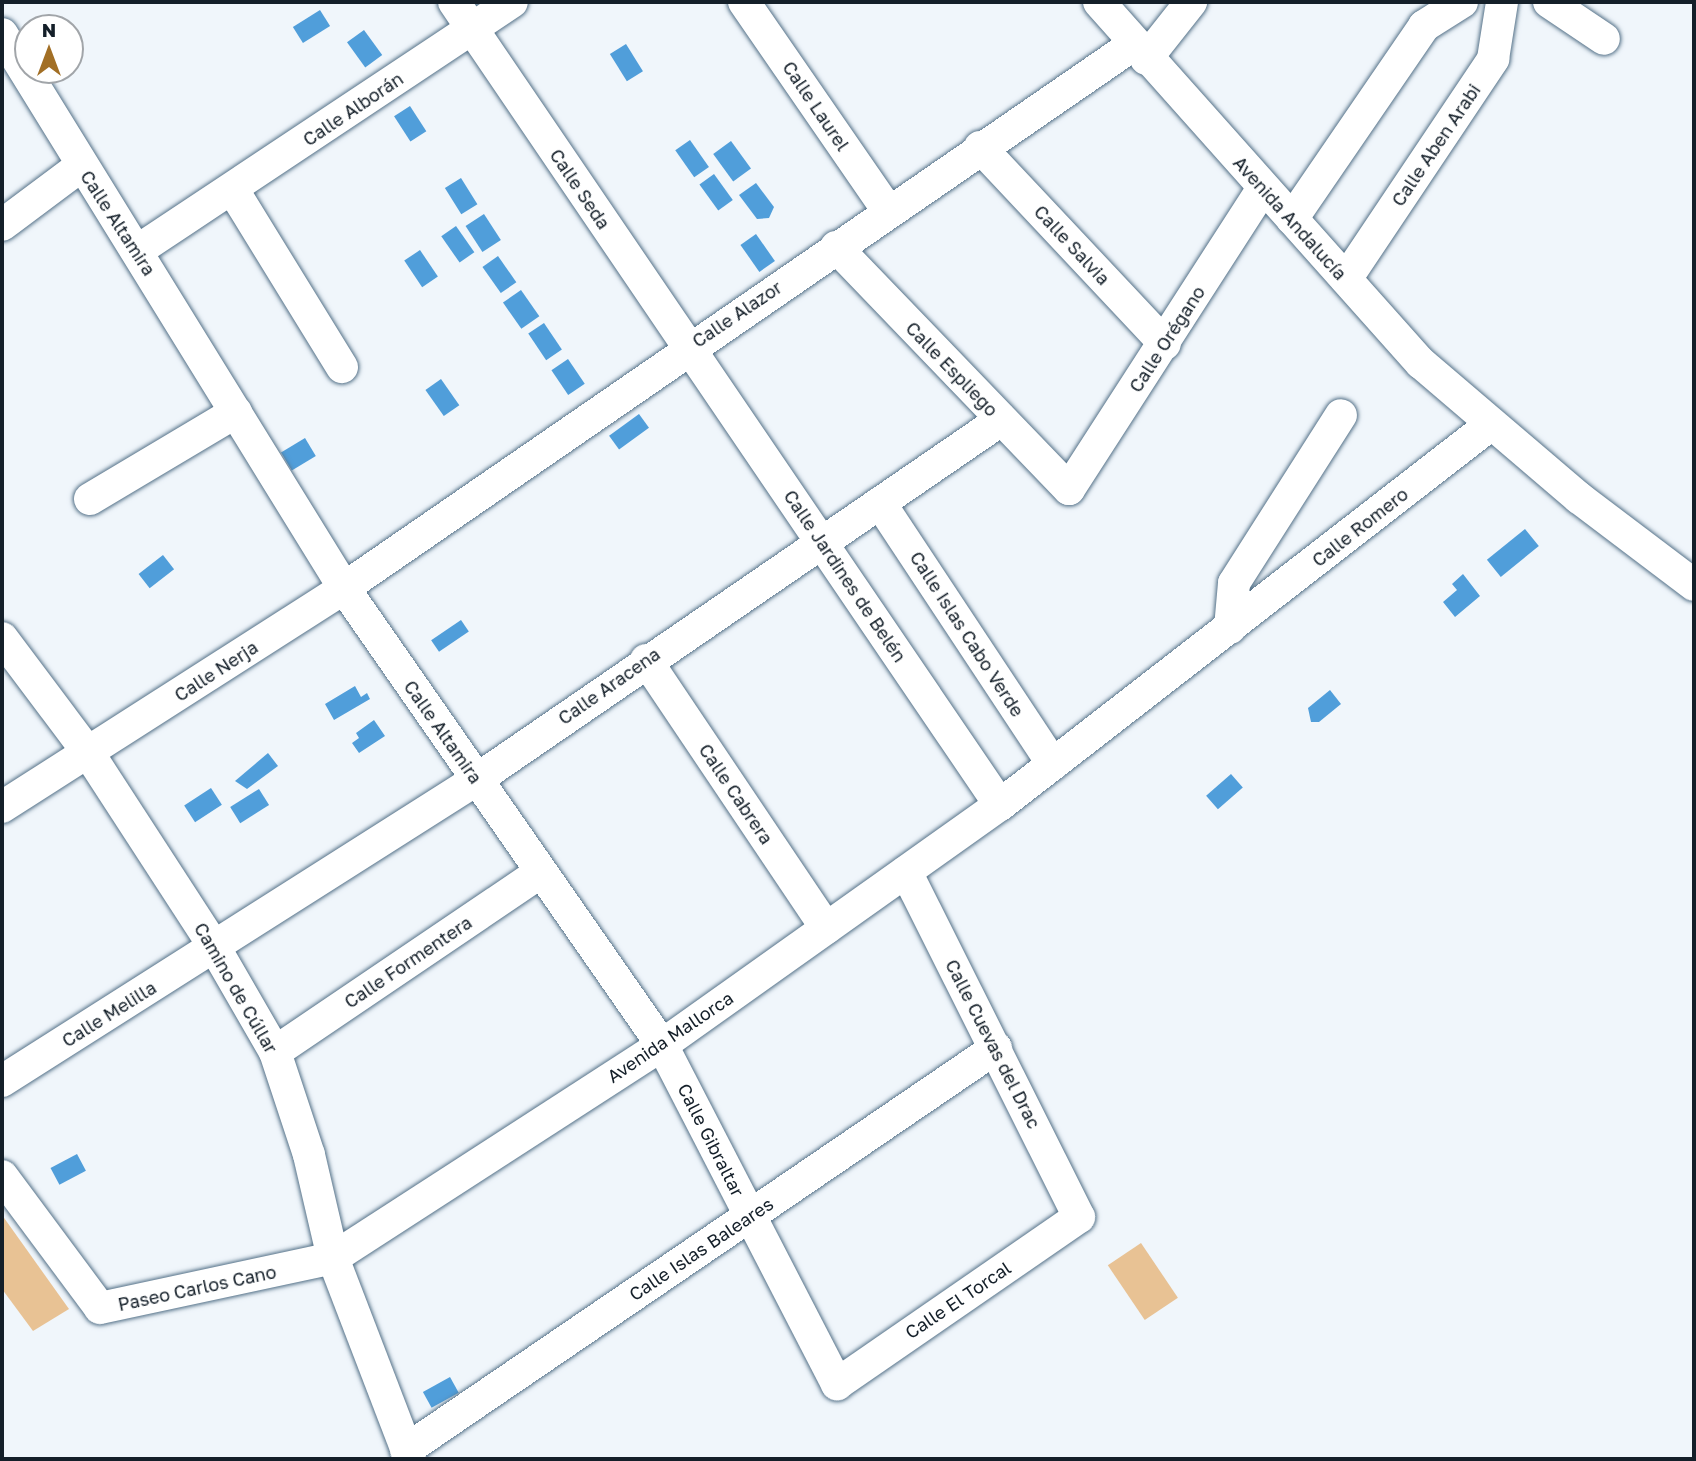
<!DOCTYPE html>
<html>
<head>
<meta charset="utf-8">
<style>
	body { margin:0 }
	#map { position:relative; width:1696px; height:1461px; overflow:hidden; background:#f0f6fb; font-family:"Golos Text",sans-serif }
	div>[style] { position:absolute }
	[style*='--x'] { left:calc(var(--x)*1px); top:calc(var(--y)*1px); width:calc(var(--w)*1px); rotate:calc(var(--a)*1deg) }
	.green>* { inset:0; background:#e8c294; transform-origin:0 0 }
	.water>* { inset:0; background:#509eda; transform-origin:0 0 }
	.roads { filter:drop-shadow(0 0 2px #547188) drop-shadow(0 0 2px #547188) }
	.minor>* { height:32px; margin:-16px; padding:0 16px; transform-origin:16px; border-radius:16px; background:#fff }
	span { translate:-50% -50%; white-space:nowrap; text-align:center; line-height:1.15; -webkit-text-stroke:7px #fff; paint-order:stroke }
	.street-label { font-size:18px; color:#141f29 }
	.frame { position:absolute; inset:0; border:4px solid #141f29; pointer-events:none }
	.north { position:absolute; left:14px; top:14px; width:70px; height:70px; box-sizing:border-box; background:#fff; border:2px solid #a1a5a9; border-radius:50%; rotate:0deg; font-size:19px; font-weight:700; line-height:28px; text-align:center; color:#141f29 }
	.north::after { content:''; display:block; margin:auto; width:24px; height:32px; background:#a26f25; clip-path:polygon(50% 0,100% 100%,50% 72%,0 100%) }
</style>
</head>
<body>
<div id="map">
	<div class="green">
		<i style="clip-path:polygon(2px 1215px,69px 1309px,33px 1331px,2px 1289px)"></i>
		<i style="left:1141px;top:1243px;width:66px;height:40px;rotate:56deg"></i>
	</div>
	<div class="water">
		<i style="left:320px;top:10px;width:19px;height:32px;rotate:58deg"></i>
		<i style="left:364px;top:30px;width:31px;height:21px;rotate:54deg"></i>
		<i style="left:626px;top:44px;width:32px;height:19px;rotate:58deg"></i>
		<i style="left:410px;top:106px;width:30px;height:19px;rotate:57deg"></i>
		<i style="left:690px;top:140px;width:33px;height:18px;rotate:55deg"></i>
		<i style="left:731px;top:141px;width:34px;height:22px;rotate:54deg"></i>
		<i style="left:714px;top:174px;width:32px;height:18px;rotate:54deg"></i>
		<i style="left:461px;top:178px;width:31px;height:19px;rotate:58deg"></i>
		<i style="clip-path:polygon(756px 183px,774px 207px,769px 218px,757px 219px,739px 195px)"></i>
		<i style="left:484px;top:214px;width:31px;height:22px;rotate:57deg"></i>
		<i style="left:456px;top:226px;width:32px;height:18px;rotate:55deg"></i>
		<i style="left:756px;top:234px;width:33px;height:19px;rotate:55deg"></i>
		<i style="left:420px;top:250px;width:32px;height:19px;rotate:56deg"></i>
		<i style="left:498px;top:256px;width:32px;height:19px;rotate:55deg"></i>
		<i style="left:521px;top:290px;width:32px;height:22px;rotate:55deg"></i>
		<i style="left:544px;top:323px;width:32px;height:19px;rotate:56deg"></i>
		<i style="left:568px;top:359px;width:30px;height:20px;rotate:56deg"></i>
		<i style="left:441px;top:379px;width:32px;height:19px;rotate:55deg"></i>
		<i style="left:639px;top:414px;width:17px;height:37px;rotate:54deg"></i>
		<i style="left:305px;top:438px;width:21px;height:28px;rotate:59deg"></i>
		<i style="left:1525px;top:529px;width:22px;height:49px;rotate:51deg"></i>
		<i style="left:163px;top:555px;width:18px;height:31px;rotate:52deg"></i>
		<i style="clip-path:polygon(1463px 574px,1480px 596px,1455px 617px,1443px 602px,1457px 590px,1452px 584px)"></i>
		<i style="left:461px;top:620px;width:14px;height:36px;rotate:56deg"></i>
		<i style="clip-path:polygon(355px 686px,361px 697px,367px 693px,370px 699px,334px 720px,325px 704px)"></i>
		<i style="clip-path:polygon(1330px 690px,1341px 704px,1319px 722px,1311px 722px,1308px 708px)"></i>
		<i style="clip-path:polygon(374px 720px,385px 736px,359px 753px,352px 743px,359px 738px,356px 733px)"></i>
		<i style="clip-path:polygon(268px 753px,278px 766px,247px 789px,235px 781px)"></i>
		<i style="left:1231px;top:774px;width:18px;height:33px;rotate:49deg"></i>
		<i style="left:211px;top:788px;width:20px;height:32px;rotate:57deg"></i>
		<i style="left:259px;top:789px;width:19px;height:34px;rotate:58deg"></i>
		<i style="left:77px;top:1154px;width:19px;height:30px;rotate:62deg"></i>
		<i style="left:450px;top:1377px;width:18px;height:31px;rotate:61deg"></i>
	</div>
	<div class="roads">
		<div class="minor">
			<i style="--x:454;--y:2;--w:971;--a:55.79"></i>
			<i style="--x:744;--y:2;--w:254;--a:55.4"></i>
			<i style="--x:1099;--y:2;--w:484;--a:48.3"></i>
			<i style="--x:1421;--y:363;--w:208;--a:40.5"></i>
			<i style="--x:1579;--y:498;--w:144;--a:37.1"></i>
			<i style="--x:1549;--y:2;--w:66;--a:33.9"></i>
			<i style="--x:2;--y:34;--w:651;--a:58.31"></i>
			<i style="--x:344;--y:588;--w:557;--a:55.17"></i>
			<i style="--x:662;--y:1045;--w:382;--a:62.7"></i>
			<i style="--x:837;--y:1384;--w:294;--a:-34.6"></i>
			<i style="--x:1079;--y:1217;--w:386;--a:-116.6"></i>
			<i style="--x:1146;--y:59;--w:73;--a:-51.7"></i>
			<i style="--x:980;--y:147;--w:270;--a:46.8"></i>
			<i style="--x:233;--y:190;--w:208;--a:58.4"></i>
			<i style="--x:1292;--y:219;--w:234;--a:-55.6"></i>
			<i style="--x:1424;--y:26;--w:45;--a:-32.3"></i>
			<i style="--x:2;--y:225;--w:99;--a:-36.8"></i>
			<i style="--x:836;--y:247;--w:336;--a:46.1"></i>
			<i style="--x:1069;--y:489;--w:358;--a:-57.2"></i>
			<i style="--x:137;--y:251;--w:450;--a:-33.6"></i>
			<i style="--x:1346;--y:279;--w:265;--a:-56.2"></i>
			<i style="--x:1493;--y:59;--w:58;--a:-81"></i>
			<i style="--x:90;--y:499;--w:170;--a:-30.8"></i>
			<i style="--x:880;--y:503;--w:313;--a:56.5"></i>
			<i style="--x:1230;--y:628;--w:45;--a:-84.9"></i>
			<i style="--x:1234;--y:583;--w:199;--a:-57.5"></i>
			<i style="--x:2;--y:638;--w:145;--a:53.1"></i>
			<i style="--x:89;--y:754;--w:231;--a:57"></i>
			<i style="--x:215;--y:948;--w:120;--a:60"></i>
			<i style="--x:275;--y:1052;--w:108;--a:71.7"></i>
			<i style="--x:309;--y:1155;--w:106;--a:76.9"></i>
			<i style="--x:333;--y:1258;--w:215;--a:69"></i>
			<i style="--x:646;--y:660;--w:323;--a:56.1"></i>
			<i style="--x:2;--y:807;--w:406;--a:-32.6"></i>
			<i style="--x:344;--y:588;--w:958;--a:-34.54"></i>
			<i style="--x:275;--y:1052;--w:321;--a:-34.1"></i>
			<i style="--x:2;--y:1081;--w:561;--a:-32.42"></i>
			<i style="--x:476;--y:780;--w:637;--a:-34.44"></i>
			<i style="--x:2;--y:1176;--w:164;--a:53.4"></i>
			<i style="--x:100;--y:1308;--w:238;--a:-12.1"></i>
			<i style="--x:333;--y:1258;--w:392;--a:-32.9"></i>
			<i style="--x:662;--y:1045;--w:415;--a:-35.4"></i>
			<i style="--x:1000;--y:805;--w:620;--a:-37.79"></i>
			<i style="--x:406;--y:1450;--w:714;--a:-34.27"></i>
		</div>
	</div>
	<div class="street-label">
		<span style="left:816px;top:106px;rotate:56deg">Calle Laurel</span>
		<span style="left:353px;top:109px;rotate:-34deg">Calle Alborán</span>
		<span style="left:1436px;top:145px;rotate:-56deg">Calle Aben Arabi</span>
		<span style="left:580px;top:189px;rotate:56deg">Calle Seda</span>
		<span style="left:1290px;top:218px;rotate:48deg">Avenida Andalucía</span>
		<span style="left:118px;top:223px;rotate:57deg">Calle Altamira</span>
		<span style="left:1072px;top:245px;rotate:47deg">Calle Salvia</span>
		<span style="left:737px;top:314px;rotate:-34deg">Calle Alazor</span>
		<span style="left:1167px;top:339px;rotate:-57deg">Calle Orégano</span>
		<span style="left:952px;top:369px;rotate:46deg">Calle Espliego</span>
		<span style="left:1360px;top:527px;rotate:-38deg">Calle Romero</span>
		<span style="left:845px;top:576px;rotate:56deg">Calle Jardines de Belén</span>
		<span style="left:967px;top:634px;rotate:57deg">Calle Islas Cabo Verde</span>
		<span style="left:216px;top:671px;rotate:-33deg">Calle Nerja</span>
		<span style="left:609px;top:686px;rotate:-35deg">Calle Aracena</span>
		<span style="left:443px;top:732px;rotate:55deg">Calle Altamira</span>
		<span style="left:736px;top:794px;rotate:56deg">Calle Cabrera</span>
		<span style="left:408px;top:962px;rotate:-34deg">Calle Formentera</span>
		<span style="left:236px;top:988px;rotate:60deg">Camino de Cúllar</span>
		<span style="left:109px;top:1014px;rotate:-32deg">Calle Melilla</span>
		<span style="left:670px;top:1037px;rotate:-34deg">Avenida Mallorca</span>
		<span style="left:993px;top:1044px;rotate:63deg">Calle Cuevas del Drac</span>
		<span style="left:711px;top:1140px;rotate:63deg">Calle Gibraltar</span>
		<span style="left:701px;top:1249px;rotate:-34deg">Calle Islas Baleares</span>
		<span style="left:197px;top:1288px;rotate:-12deg">Paseo Carlos Cano</span>
		<span style="left:958px;top:1300px;rotate:-34deg">Calle El Torcal</span>
	</div>
	<div class="frame"></div>
	<div class="north">N</div>
</div>
</body>
</html>
